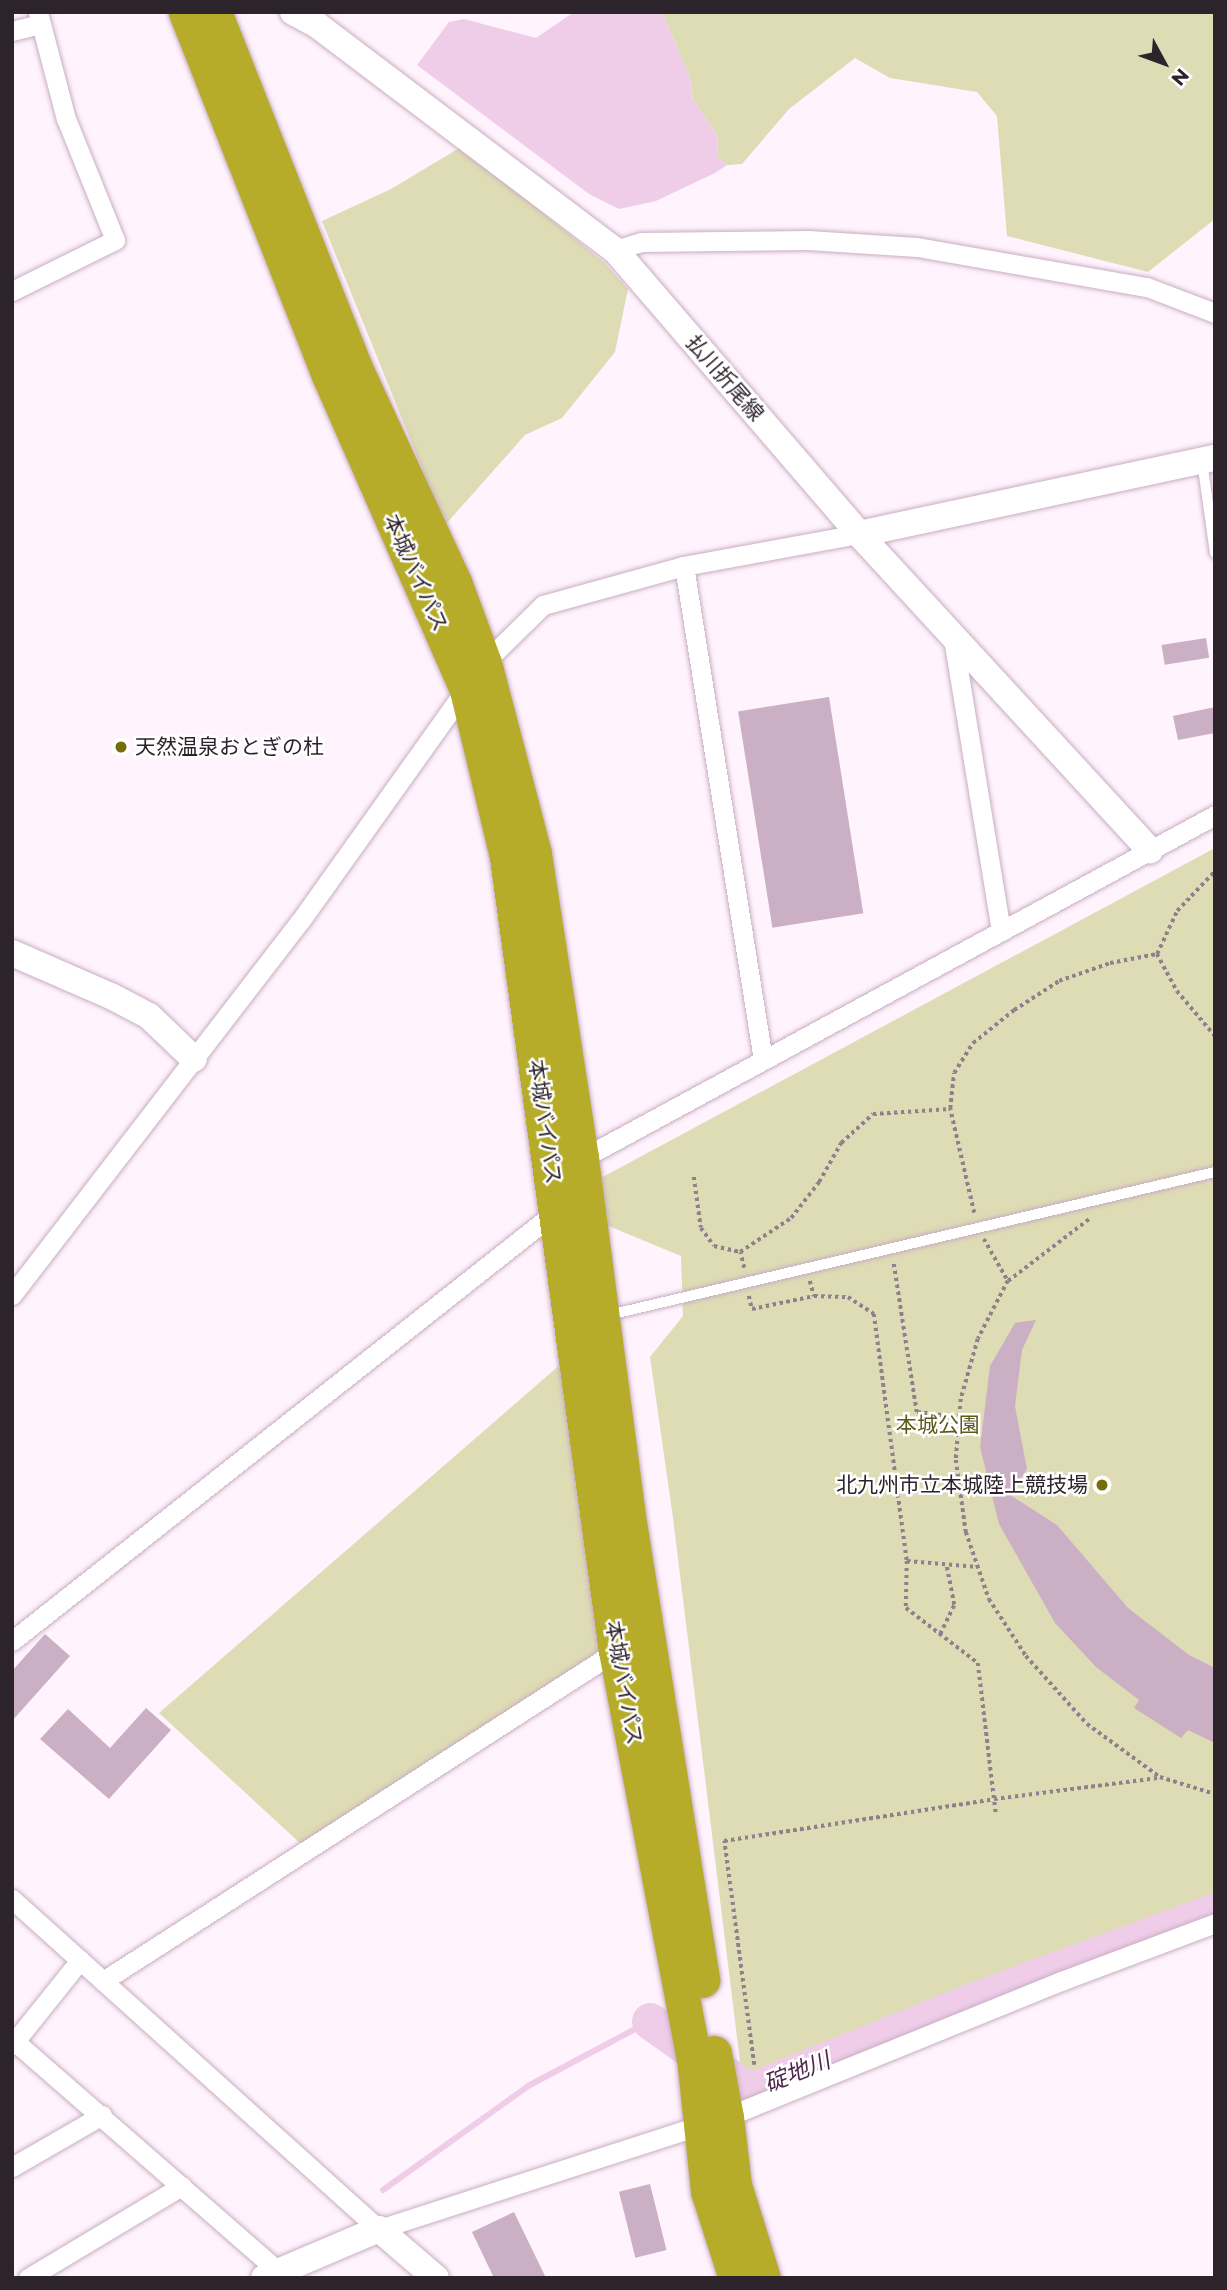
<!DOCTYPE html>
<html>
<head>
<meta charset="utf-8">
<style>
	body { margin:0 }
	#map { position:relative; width:1227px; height:2290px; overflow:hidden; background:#fff3fd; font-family:Montserrat,"Noto Sans JP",sans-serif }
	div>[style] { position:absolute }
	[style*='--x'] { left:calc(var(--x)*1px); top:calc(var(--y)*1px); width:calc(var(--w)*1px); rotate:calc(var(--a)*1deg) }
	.green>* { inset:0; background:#dedcb4 }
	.water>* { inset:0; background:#efcde9 }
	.stream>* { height:6px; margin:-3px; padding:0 3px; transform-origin:3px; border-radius:3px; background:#efcde9 }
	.river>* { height:37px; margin:-18.5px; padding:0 18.5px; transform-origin:18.5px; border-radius:18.5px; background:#efcde9 }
	.building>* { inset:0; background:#caafc5; transform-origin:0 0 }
	.path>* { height:3.5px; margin-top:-1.75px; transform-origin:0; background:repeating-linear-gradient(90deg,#8d828b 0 3.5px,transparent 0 7px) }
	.roads { filter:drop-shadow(0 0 2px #c8adc3) drop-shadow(0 0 2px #c8adc3) }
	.lane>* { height:10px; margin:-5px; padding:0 5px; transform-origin:5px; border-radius:5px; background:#fff }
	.street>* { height:19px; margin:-9.5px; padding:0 9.5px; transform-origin:9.5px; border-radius:9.5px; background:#fff }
	.secondary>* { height:26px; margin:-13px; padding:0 13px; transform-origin:13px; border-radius:13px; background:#fff }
	.highway>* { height:35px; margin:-17.5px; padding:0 17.5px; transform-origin:17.5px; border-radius:17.5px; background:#b6ac29 }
	.dots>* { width:19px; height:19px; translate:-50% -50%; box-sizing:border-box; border:4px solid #fff; border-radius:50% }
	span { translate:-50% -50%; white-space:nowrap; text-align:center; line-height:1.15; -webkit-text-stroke:5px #fff; paint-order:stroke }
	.street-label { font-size:21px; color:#2d232b }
	.poi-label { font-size:21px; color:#2d232b }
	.left { translate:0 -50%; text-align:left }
	.right { translate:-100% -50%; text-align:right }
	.park-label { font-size:21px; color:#5e591a }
	.water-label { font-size:23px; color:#4f264b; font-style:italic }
	.frame { position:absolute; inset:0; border:14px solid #2d232b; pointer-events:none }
	.north { position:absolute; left:1129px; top:28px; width:70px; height:70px; -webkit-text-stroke:5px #fff; paint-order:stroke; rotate:131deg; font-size:19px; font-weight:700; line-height:28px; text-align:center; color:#2d232b }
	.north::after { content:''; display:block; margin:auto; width:24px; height:32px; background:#2d232b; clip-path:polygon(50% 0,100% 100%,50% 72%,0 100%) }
</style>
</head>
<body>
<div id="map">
	<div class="green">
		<i style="clip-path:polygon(662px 12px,1215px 12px,1215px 219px,1148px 272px,1007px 236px,997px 116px,977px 92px,890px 78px,855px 58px,789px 109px,742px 164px,727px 165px,717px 156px,718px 137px,693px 100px,690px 78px)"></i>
		<i style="clip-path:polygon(461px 147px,605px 263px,628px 289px,615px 352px,562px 418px,525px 435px,445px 525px,322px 221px,391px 189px)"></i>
		<i style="clip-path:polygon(1215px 848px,1215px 1907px,756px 2083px,742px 2078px,673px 1518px,650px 1357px,683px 1316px,681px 1256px,606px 1225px,599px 1179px)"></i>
		<i style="clip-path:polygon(562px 1363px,601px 1656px,314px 1856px,159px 1713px)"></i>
	</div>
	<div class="water">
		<i style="clip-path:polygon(574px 12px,662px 12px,690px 78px,693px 100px,718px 137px,717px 156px,727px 165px,715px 173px,656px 201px,619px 209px,589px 194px,417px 65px,449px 22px,464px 19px,536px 38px)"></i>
	</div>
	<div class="stream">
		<i style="--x:383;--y:2190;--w:178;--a:-35.6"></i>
		<i style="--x:528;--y:2086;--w:138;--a:-28"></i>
	</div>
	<div class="river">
		<i style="--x:650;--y:2021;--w:121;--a:35.3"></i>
		<i style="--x:749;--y:2091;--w:252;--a:-21.9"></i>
		<i style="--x:983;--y:1997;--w:247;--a:-20.3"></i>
	</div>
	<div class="building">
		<i style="left:1206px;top:638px;width:20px;height:45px;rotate:81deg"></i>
		<i style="left:829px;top:697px;width:219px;height:92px;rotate:81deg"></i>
		<i style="clip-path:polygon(1215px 707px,1215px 733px,1178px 740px,1173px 716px)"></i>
		<i style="clip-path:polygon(1036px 1320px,1022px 1350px,1015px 1406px,1027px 1469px,1010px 1495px,1057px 1525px,1128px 1608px,1189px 1655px,1215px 1668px,1215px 1743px,1188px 1730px,1181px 1738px,1134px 1708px,1139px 1700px,1096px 1667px,1055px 1623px,999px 1524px,980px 1447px,990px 1366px,1015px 1323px)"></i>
		<i style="clip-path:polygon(45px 1634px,70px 1656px,12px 1721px,12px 1671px)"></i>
		<i style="clip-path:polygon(146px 1708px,171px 1730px,109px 1799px,40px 1739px,68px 1709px,110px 1748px)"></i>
		<i style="left:650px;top:2184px;width:68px;height:32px;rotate:76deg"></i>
		<i style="clip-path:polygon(514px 2212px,546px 2278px,494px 2278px,472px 2232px)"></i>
	</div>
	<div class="path">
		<i style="--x:1157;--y:954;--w:42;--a:61.6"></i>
		<i style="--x:1177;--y:991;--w:59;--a:49.8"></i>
		<i style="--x:694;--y:1177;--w:51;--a:82.2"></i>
		<i style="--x:701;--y:1228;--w:22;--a:54"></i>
		<i style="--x:714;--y:1246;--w:27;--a:13"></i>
		<i style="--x:974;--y:1213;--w:107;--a:-103"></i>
		<i style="--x:950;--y:1109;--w:36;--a:-84"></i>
		<i style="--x:954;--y:1073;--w:36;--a:-58"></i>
		<i style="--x:973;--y:1043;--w:53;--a:-38.8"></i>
		<i style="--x:1014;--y:1010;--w:54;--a:-32.8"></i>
		<i style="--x:1059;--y:981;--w:54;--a:-19.4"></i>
		<i style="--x:1110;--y:963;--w:48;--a:-10.8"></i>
		<i style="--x:1157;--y:954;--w:47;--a:-65.1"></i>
		<i style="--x:1177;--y:911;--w:55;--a:-46.5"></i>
		<i style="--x:984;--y:1239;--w:48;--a:60.3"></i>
		<i style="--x:1008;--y:1281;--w:65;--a:117.3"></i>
		<i style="--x:978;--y:1339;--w:62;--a:105.8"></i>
		<i style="--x:961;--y:1399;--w:61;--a:94.7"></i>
		<i style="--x:956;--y:1460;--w:73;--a:82.1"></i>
		<i style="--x:966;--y:1532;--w:71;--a:71.1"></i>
		<i style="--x:989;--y:1599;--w:68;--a:57"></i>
		<i style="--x:1026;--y:1656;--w:91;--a:48.1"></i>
		<i style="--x:1087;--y:1724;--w:90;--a:36"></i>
		<i style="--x:1160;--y:1777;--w:58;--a:17.2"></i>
		<i style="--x:894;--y:1264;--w:150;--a:81.2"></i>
		<i style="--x:917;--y:1412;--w:42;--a:6.8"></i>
		<i style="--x:744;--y:1268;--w:16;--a:-104"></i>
		<i style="--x:740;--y:1252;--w:61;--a:-33.7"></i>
		<i style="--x:791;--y:1218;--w:46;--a:-52.1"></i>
		<i style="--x:819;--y:1182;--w:45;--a:-60.6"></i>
		<i style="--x:841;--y:1143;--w:43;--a:-42.2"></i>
		<i style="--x:873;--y:1114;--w:77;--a:-3.7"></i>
		<i style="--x:810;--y:1281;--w:16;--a:75"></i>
		<i style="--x:1008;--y:1281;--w:102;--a:-37.4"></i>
		<i style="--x:749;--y:1296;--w:13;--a:77"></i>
		<i style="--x:752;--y:1309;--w:63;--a:-11.8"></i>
		<i style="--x:814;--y:1296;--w:34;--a:2"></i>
		<i style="--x:848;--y:1297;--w:31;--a:33"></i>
		<i style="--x:874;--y:1314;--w:249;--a:82.4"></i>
		<i style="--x:907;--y:1561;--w:47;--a:91.2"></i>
		<i style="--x:906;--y:1608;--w:91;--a:37.4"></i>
		<i style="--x:978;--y:1663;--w:153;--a:83.2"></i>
		<i style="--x:907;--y:1561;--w:71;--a:4.8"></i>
		<i style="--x:940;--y:1634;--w:32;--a:-64"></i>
		<i style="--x:954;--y:1605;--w:42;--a:-101"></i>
		<i style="--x:754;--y:2065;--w:226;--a:-97.6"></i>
		<i style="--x:724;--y:1841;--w:273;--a:-8.8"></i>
		<i style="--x:994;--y:1799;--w:165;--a:-7.3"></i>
	</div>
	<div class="roads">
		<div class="lane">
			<i style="--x:1202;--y:461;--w:93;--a:82"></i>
			<i style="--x:609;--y:1315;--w:623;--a:-13.28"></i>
		</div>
		<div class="street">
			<i style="--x:12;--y:31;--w:29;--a:-14"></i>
			<i style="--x:615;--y:250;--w:27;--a:-17"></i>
			<i style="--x:641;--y:242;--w:167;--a:-0.7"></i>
			<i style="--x:808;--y:240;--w:109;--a:3.7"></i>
			<i style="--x:917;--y:247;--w:233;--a:9.9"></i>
			<i style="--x:1147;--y:287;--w:73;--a:20.9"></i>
			<i style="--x:12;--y:291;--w:115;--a:-26.3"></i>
			<i style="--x:115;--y:240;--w:131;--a:-112"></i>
			<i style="--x:66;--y:119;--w:111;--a:-104.7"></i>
			<i style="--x:684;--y:566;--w:500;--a:80.91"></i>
			<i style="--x:953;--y:638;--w:297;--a:80.7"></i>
			<i style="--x:581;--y:1159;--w:721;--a:-28.48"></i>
			<i style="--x:12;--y:1295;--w:473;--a:-52.4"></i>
			<i style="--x:301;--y:920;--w:315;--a:-54.5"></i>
			<i style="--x:484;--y:663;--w:83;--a:-44.5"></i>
			<i style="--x:543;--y:605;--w:146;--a:-15.5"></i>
			<i style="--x:684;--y:566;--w:178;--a:-10.4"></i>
			<i style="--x:12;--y:1641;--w:696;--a:-38.29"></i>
			<i style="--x:12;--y:1899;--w:494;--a:42"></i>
			<i style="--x:379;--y:2229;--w:365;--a:-17.9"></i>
			<i style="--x:726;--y:2117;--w:362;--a:-22.1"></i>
			<i style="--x:1061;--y:1981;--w:165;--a:-20.6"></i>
			<i style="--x:103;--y:1981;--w:610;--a:-32.75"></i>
			<i style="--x:12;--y:2039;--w:352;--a:41.1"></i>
			<i style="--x:12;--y:2045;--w:109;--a:-51.3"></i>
			<i style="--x:12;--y:2167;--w:104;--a:-30"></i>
			<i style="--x:28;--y:2278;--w:179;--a:-30.9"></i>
		</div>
		<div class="secondary">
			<i style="--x:293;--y:12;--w:27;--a:28"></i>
			<i style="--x:317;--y:25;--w:373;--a:37.1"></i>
			<i style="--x:615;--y:250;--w:374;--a:49.3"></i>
			<i style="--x:859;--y:534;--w:430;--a:47.4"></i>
			<i style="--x:859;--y:534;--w:364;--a:-12.1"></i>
			<i style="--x:12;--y:953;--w:108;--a:23.5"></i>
			<i style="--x:111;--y:996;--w:43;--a:27.8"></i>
			<i style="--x:149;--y:1016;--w:62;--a:43.7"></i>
			<i style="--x:264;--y:2278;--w:125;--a:-23.1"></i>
			<i style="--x:379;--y:2229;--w:75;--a:40.7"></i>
		</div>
		<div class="highway">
			<i style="--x:186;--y:12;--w:390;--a:68.5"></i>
			<i style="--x:329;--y:375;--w:344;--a:66.3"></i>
			<i style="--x:467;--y:690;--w:172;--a:76.5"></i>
			<i style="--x:507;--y:857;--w:801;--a:82.18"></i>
			<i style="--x:616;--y:1651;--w:423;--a:79.2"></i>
			<i style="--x:695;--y:2067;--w:125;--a:84"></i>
			<i style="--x:708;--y:2191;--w:91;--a:72.2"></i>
			<i style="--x:214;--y:12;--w:381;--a:68.4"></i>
			<i style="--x:354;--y:366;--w:238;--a:65.2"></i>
			<i style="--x:454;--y:582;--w:86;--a:69.7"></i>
			<i style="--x:484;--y:663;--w:197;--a:75.3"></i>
			<i style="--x:534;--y:854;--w:309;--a:81.2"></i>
			<i style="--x:581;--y:1159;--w:354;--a:82.5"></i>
			<i style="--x:627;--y:1510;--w:476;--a:80.9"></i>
			<i style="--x:714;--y:2053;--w:65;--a:79.4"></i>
			<i style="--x:726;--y:2117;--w:68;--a:83.3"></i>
			<i style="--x:734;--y:2185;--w:97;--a:72.7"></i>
		</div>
	</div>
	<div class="dots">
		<i style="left:121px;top:747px;background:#756d0a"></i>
		<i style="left:1102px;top:1485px;background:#756d0a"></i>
	</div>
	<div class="street-label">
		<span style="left:725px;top:378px;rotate:49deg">払川折尾線</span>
		<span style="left:416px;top:573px;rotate:66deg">本城バイパス</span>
		<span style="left:545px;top:1122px;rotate:82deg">本城バイパス</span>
		<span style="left:624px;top:1683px;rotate:80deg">本城バイパス</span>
	</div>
	<div class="poi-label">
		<span class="left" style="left:135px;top:747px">天然温泉おとぎの杜</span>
		<span class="right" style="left:1088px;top:1485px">北九州市立本城陸上競技場</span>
	</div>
	<div class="park-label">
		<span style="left:938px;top:1425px">本城公園</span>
	</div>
	<div class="water-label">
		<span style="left:797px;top:2072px;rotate:-22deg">碇地川</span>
	</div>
	<div class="frame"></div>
	<div class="north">N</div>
</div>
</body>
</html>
